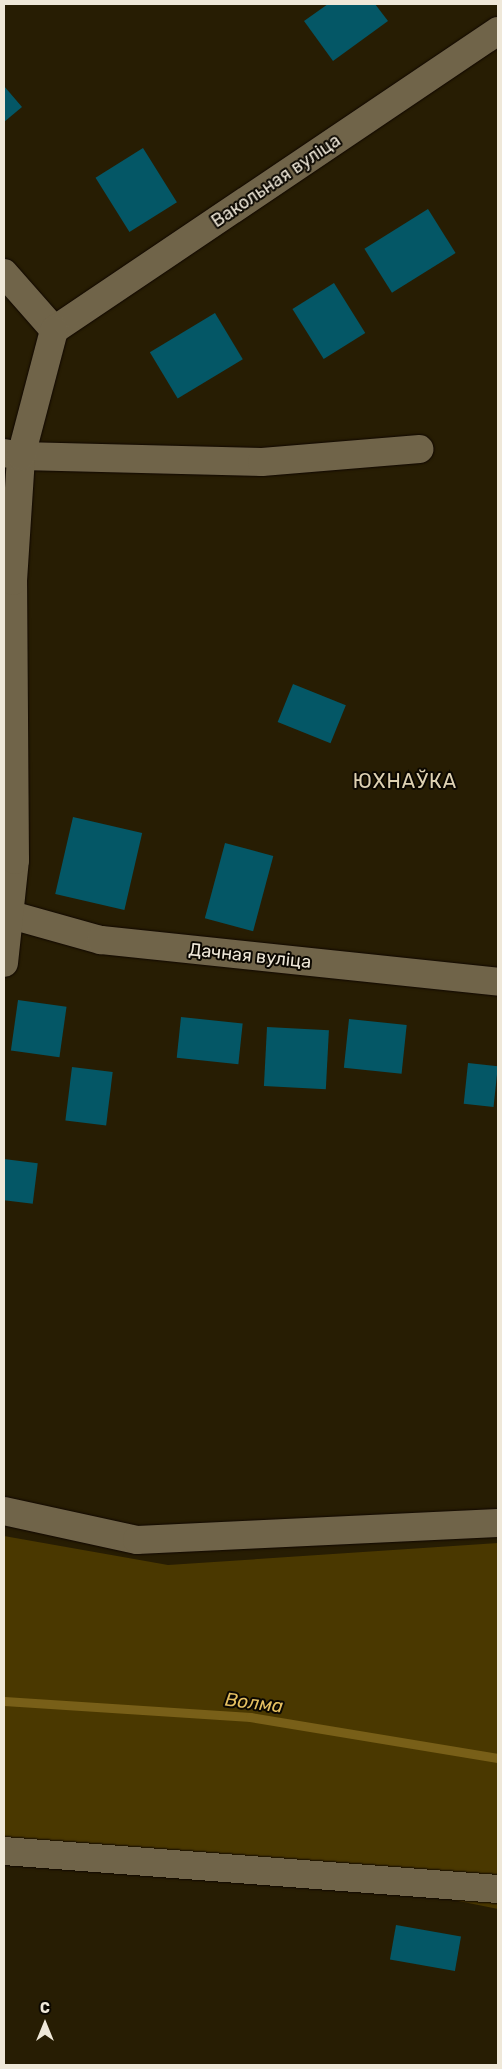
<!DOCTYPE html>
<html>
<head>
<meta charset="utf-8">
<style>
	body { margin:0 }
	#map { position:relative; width:502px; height:2069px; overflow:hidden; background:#271d03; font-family:Rubik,sans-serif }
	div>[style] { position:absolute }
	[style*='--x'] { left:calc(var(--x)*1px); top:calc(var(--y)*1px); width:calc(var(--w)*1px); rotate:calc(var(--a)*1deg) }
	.green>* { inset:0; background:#4a3800 }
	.stream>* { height:9px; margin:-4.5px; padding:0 4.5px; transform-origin:4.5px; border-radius:4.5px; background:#785f18 }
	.building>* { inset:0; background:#045766; transform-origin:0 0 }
	.roads { filter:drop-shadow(0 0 1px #100700) drop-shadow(0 0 1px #100700) }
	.minor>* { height:28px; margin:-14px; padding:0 14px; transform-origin:14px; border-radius:14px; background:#706449 }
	span { translate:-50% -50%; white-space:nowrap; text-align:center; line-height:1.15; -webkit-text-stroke:4px #0c0801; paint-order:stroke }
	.street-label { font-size:18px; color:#efe8d9 }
	.water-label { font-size:19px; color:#e6c061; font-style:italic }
	.quarter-label { font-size:20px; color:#ded1b2; letter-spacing:1px }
	.frame { position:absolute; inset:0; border:5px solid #efe8d9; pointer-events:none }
	.north { position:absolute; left:20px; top:1999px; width:50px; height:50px; -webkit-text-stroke:4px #0c0801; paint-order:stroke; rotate:0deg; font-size:14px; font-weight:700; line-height:20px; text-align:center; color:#efe8d9 }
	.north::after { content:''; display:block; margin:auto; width:18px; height:22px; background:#efe8d9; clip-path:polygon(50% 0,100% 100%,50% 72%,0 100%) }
</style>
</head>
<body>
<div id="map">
	<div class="green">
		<i style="clip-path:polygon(4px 1536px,168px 1565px,498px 1543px,498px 1909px,340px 1877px,4px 1841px)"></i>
	</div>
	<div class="stream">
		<i style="--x:4;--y:1701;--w:247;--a:3.7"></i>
		<i style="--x:250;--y:1717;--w:251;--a:9.4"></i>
	</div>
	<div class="building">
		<i style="clip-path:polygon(328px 4px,375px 4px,388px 21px,333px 61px,304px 21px)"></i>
		<i style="clip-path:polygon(4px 86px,22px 107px,4px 122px)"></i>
		<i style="left:143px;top:148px;width:64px;height:56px;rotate:58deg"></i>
		<i style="left:428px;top:209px;width:52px;height:75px;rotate:58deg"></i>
		<i style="left:334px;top:283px;width:59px;height:49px;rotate:58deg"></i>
		<i style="left:215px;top:313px;width:54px;height:76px;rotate:59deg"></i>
		<i style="left:293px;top:684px;width:57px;height:41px;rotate:22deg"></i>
		<i style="left:73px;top:817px;width:71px;height:79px;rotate:13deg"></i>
		<i style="left:225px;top:843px;width:50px;height:78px;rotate:15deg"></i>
		<i style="left:18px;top:1000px;width:49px;height:51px;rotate:8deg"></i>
		<i style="left:181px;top:1017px;width:62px;height:41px;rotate:6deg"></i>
		<i style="left:349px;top:1019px;width:58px;height:49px;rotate:6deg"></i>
		<i style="left:267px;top:1027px;width:62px;height:59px;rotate:3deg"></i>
		<i style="left:468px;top:1063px;width:30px;height:41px;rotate:6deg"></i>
		<i style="left:72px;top:1067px;width:41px;height:54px;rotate:7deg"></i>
		<i style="left:4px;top:1159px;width:34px;height:41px;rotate:7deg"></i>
		<i style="left:396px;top:1925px;width:66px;height:35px;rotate:10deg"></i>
	</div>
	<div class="roads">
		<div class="minor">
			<i style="--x:4;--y:273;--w:76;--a:48.7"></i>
			<i style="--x:54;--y:330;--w:535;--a:-33.96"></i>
			<i style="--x:4;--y:453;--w:17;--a:10"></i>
			<i style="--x:21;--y:456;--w:241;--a:1.4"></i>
			<i style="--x:262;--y:462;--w:158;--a:-4.7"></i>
			<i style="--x:4;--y:913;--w:101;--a:15.6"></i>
			<i style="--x:101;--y:940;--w:399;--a:6"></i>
			<i style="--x:4;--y:963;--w:104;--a:-83.9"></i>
			<i style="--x:15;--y:860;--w:279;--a:-90.4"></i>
			<i style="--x:13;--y:581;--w:125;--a:-86.3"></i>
			<i style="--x:21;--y:456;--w:130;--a:-75.3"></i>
			<i style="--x:4;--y:1511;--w:136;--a:12.3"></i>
			<i style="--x:137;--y:1540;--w:361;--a:-2.7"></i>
			<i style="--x:4;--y:1851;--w:495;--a:4.4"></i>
		</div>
	</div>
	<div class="street-label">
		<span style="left:276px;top:181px;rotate:-34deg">Вакольная вуліца</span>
		<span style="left:250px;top:956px;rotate:6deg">Дачная вуліца</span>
	</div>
	<div class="water-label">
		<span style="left:254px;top:1703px;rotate:7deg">Волма</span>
	</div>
	<div class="quarter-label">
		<span style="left:405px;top:781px">ЮХНАЎКА</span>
	</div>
	<div class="frame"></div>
	<div class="north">С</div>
</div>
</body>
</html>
